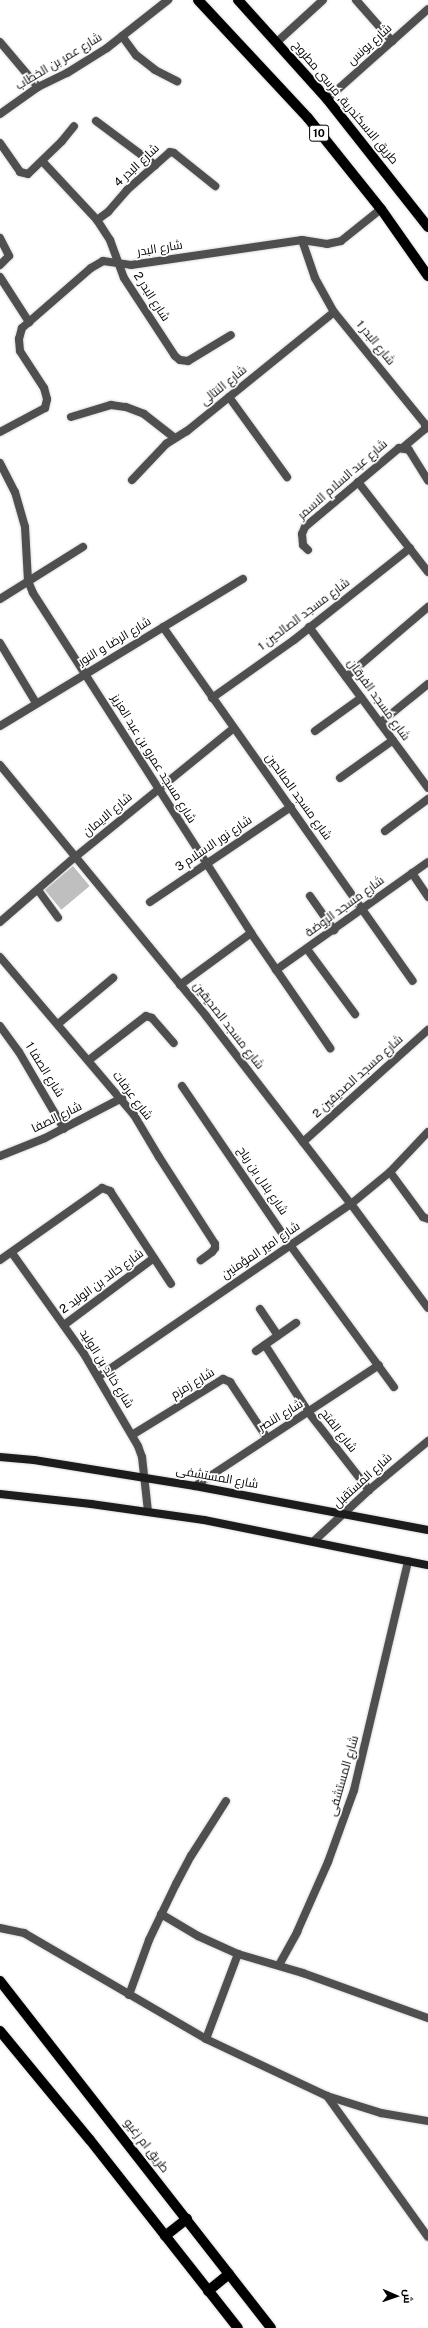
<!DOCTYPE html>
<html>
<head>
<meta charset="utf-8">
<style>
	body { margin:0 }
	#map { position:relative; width:428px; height:2328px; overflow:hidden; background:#fff; font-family:"Public Sans",Cairo,sans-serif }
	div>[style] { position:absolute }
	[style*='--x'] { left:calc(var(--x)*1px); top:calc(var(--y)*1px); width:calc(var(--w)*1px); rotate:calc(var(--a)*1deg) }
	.building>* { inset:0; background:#bfbfbf; transform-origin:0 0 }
	.roads { filter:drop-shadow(0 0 1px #dbdbdb) drop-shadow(0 0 1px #dbdbdb) }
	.street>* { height:8px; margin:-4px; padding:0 4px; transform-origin:4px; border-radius:4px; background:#4f4f4f }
	.secondary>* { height:8px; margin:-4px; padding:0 4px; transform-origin:4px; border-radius:4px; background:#1c1c1c }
	.primary>* { height:10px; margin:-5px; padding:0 5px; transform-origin:5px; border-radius:5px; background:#000 }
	span { translate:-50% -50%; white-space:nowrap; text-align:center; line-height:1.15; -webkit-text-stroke:3.5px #fff; paint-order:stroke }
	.shield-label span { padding:1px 3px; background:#fff; border:1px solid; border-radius:3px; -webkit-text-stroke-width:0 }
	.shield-label { font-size:11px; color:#000; font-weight:700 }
	.street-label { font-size:12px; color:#000 }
	.north { position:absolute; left:376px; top:2276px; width:40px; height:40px; -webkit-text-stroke:3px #fff; paint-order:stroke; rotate:92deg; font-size:11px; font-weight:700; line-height:16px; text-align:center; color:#000 }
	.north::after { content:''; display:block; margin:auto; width:14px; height:18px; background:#000; clip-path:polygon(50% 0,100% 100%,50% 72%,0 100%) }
</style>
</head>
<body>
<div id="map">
	<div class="building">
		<i style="left:73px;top:866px;width:26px;height:37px;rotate:50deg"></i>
	</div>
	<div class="roads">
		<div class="street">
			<i style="--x:356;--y:0;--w:55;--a:48.7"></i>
			<i style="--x:122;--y:36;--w:24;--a:54"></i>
			<i style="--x:136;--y:55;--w:24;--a:38"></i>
			<i style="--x:155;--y:70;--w:25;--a:27"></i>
			<i style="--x:0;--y:42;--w:59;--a:49.8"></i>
			<i style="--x:277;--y:42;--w:62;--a:-42.4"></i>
			<i style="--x:327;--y:99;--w:135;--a:-41.7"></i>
			<i style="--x:0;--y:114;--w:47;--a:-35.4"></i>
			<i style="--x:38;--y:87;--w:32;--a:-26"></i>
			<i style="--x:67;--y:73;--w:47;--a:-32"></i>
			<i style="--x:107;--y:48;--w:78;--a:-38.2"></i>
			<i style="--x:96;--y:121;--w:74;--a:36.7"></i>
			<i style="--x:0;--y:143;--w:35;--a:55"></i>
			<i style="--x:20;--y:172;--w:8;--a:14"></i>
			<i style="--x:28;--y:174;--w:47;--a:-44.1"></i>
			<i style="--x:62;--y:141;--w:19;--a:-51"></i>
			<i style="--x:43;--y:162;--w:79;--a:47"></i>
			<i style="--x:97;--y:220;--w:24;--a:57"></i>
			<i style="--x:110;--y:240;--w:40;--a:69.8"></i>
			<i style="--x:124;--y:278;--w:93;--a:56.8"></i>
			<i style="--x:175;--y:356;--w:6;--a:39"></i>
			<i style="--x:180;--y:360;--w:8;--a:7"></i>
			<i style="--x:188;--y:361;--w:50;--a:-31.2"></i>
			<i style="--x:97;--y:220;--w:14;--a:-36"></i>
			<i style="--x:108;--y:212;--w:29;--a:-49"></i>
			<i style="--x:127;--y:190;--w:57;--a:-41.5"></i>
			<i style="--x:170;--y:152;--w:4;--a:14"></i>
			<i style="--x:174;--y:153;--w:53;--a:38.8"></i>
			<i style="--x:0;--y:238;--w:20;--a:63"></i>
			<i style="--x:9;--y:256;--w:13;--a:135"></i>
			<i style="--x:302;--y:240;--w:40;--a:71.1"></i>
			<i style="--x:315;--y:278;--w:39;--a:61"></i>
			<i style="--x:334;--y:312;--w:144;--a:50.9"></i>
			<i style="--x:425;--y:424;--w:5;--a:90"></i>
			<i style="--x:425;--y:429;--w:30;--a:140"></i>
			<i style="--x:0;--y:277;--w:54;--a:57.2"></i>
			<i style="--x:229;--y:397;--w:99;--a:54.1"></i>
			<i style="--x:71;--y:417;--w:42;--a:-16.7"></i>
			<i style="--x:111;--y:405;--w:15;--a:8"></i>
			<i style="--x:126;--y:407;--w:19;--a:21"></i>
			<i style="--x:144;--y:414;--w:39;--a:38"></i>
			<i style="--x:0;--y:432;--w:51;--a:-28.1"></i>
			<i style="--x:45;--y:408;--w:9;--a:-77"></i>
			<i style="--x:47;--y:399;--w:11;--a:-105"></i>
			<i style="--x:44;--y:388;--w:44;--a:-123"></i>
			<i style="--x:20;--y:351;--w:12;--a:-95"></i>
			<i style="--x:19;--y:339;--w:11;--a:-75"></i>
			<i style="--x:22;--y:328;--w:91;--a:-41"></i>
			<i style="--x:91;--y:268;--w:14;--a:-30"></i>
			<i style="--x:103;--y:261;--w:28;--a:8"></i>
			<i style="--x:131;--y:265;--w:173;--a:-8.3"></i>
			<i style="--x:302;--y:240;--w:25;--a:9"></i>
			<i style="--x:327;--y:244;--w:14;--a:-12"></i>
			<i style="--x:341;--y:241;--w:51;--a:-38.7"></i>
			<i style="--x:0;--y:463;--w:33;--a:63"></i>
			<i style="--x:15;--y:492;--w:36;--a:74"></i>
			<i style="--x:25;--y:527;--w:54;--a:86.8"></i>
			<i style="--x:28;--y:581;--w:13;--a:67"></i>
			<i style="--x:33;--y:593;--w:404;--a:57.3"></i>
			<i style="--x:251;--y:933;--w:140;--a:55.5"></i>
			<i style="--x:132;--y:480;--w:50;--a:-46.6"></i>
			<i style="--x:166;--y:444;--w:25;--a:-32"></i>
			<i style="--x:187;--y:431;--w:189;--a:-39"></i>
			<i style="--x:358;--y:482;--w:114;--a:52.1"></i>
			<i style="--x:308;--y:550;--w:7;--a:-135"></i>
			<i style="--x:303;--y:545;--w:11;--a:-95"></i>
			<i style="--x:302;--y:534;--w:8;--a:-67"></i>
			<i style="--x:305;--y:527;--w:123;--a:-40"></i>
			<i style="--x:399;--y:448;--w:10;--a:11"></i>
			<i style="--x:409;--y:450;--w:36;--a:58"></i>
			<i style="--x:0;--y:599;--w:98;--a:-32.1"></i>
			<i style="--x:163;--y:627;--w:433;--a:54.8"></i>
			<i style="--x:309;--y:627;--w:200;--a:53.5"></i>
			<i style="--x:0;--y:643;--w:70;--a:59"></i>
			<i style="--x:346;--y:677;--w:108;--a:-40.5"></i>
			<i style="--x:212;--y:698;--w:100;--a:-35.3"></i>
			<i style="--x:294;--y:640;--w:148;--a:-38.4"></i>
			<i style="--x:380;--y:723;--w:62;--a:-39.1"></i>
			<i style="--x:0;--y:726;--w:284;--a:-31.2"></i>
			<i style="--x:315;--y:731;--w:57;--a:-35.7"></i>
			<i style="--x:0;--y:765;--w:325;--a:50.6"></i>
			<i style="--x:206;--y:1016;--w:237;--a:52.4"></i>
			<i style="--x:351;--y:1204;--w:129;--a:53.5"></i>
			<i style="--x:340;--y:778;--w:65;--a:-35.6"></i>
			<i style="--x:385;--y:831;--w:54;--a:-36.7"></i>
			<i style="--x:412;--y:873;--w:29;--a:56"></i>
			<i style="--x:38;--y:890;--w:34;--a:54"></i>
			<i style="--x:310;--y:896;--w:42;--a:54.8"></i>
			<i style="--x:150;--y:902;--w:170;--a:-34"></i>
			<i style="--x:0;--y:922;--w:98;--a:-40.9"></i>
			<i style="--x:74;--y:858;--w:205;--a:-39.1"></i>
			<i style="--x:307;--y:949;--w:81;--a:53.6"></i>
			<i style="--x:0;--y:957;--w:207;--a:49.7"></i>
			<i style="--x:134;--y:1115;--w:49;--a:59.2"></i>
			<i style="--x:159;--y:1157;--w:103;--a:57.2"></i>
			<i style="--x:215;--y:1244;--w:4;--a:90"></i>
			<i style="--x:215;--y:1248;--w:5;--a:127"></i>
			<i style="--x:212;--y:1252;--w:14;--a:144"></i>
			<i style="--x:276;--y:970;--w:186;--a:-35.4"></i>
			<i style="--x:180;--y:985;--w:88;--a:-36.2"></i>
			<i style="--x:58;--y:1024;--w:72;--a:-39.9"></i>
			<i style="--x:0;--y:1026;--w:32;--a:54"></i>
			<i style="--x:19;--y:1052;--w:89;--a:59.7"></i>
			<i style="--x:89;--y:1060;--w:72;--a:-37.7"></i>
			<i style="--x:146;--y:1016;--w:6;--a:18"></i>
			<i style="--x:152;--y:1018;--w:33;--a:49"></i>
			<i style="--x:182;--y:1086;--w:192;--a:55.8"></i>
			<i style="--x:290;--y:1245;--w:176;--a:53.8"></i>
			<i style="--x:303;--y:1142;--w:168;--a:-41.9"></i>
			<i style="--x:0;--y:1156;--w:48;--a:-21.8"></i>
			<i style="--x:45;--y:1138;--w:87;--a:-27.5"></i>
			<i style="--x:390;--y:1172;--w:56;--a:53.7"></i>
			<i style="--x:423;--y:1217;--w:5;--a:22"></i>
			<i style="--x:12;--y:1253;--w:124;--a:54.5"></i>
			<i style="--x:84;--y:1354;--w:107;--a:59.6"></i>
			<i style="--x:138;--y:1446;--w:12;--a:70"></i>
			<i style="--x:142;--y:1457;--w:54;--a:83.7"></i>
			<i style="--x:0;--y:1260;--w:125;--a:-35.2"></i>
			<i style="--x:102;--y:1188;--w:9;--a:21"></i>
			<i style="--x:110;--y:1191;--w:111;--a:56.7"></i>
			<i style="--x:260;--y:1309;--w:32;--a:56"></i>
			<i style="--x:64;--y:1325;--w:112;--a:-36.7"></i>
			<i style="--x:265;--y:1345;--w:81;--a:57.1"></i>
			<i style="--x:309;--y:1413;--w:98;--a:52.1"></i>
			<i style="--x:256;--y:1351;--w:49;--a:-35"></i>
			<i style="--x:98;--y:1377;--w:306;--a:-34.4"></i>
			<i style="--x:351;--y:1204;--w:50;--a:-39.4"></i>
			<i style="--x:390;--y:1172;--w:55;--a:-46.5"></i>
			<i style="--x:132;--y:1435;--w:107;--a:-31.6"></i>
			<i style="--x:223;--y:1379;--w:8;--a:23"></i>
			<i style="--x:230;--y:1382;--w:67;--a:56.5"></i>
			<i style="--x:195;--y:1486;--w:220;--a:-33.3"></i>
			<i style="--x:314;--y:1541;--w:75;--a:-42.8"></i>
			<i style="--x:369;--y:1490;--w:77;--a:-39.7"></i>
			<i style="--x:161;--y:1914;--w:43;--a:30.7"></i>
			<i style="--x:198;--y:1936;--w:44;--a:24.2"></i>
			<i style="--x:238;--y:1954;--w:68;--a:16.3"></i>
			<i style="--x:303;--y:1973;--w:133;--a:19.8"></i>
			<i style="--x:0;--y:1928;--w:25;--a:12"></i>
			<i style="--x:24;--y:1933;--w:211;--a:30.2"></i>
			<i style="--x:206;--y:2039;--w:134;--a:25.2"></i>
			<i style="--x:327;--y:2096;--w:57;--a:17.5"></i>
			<i style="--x:381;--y:2113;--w:48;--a:9.7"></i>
			<i style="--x:279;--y:1965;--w:38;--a:-61"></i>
			<i style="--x:297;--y:1932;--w:77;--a:-66.1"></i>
			<i style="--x:328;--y:1862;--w:77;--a:-70.1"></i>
			<i style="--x:354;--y:1790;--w:235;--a:-76.7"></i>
			<i style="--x:129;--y:1995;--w:59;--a:-70"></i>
			<i style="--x:149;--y:1940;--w:62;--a:-64.3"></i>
			<i style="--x:176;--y:1884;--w:32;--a:-62"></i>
			<i style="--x:191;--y:1856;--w:65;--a:-57.5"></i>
			<i style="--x:206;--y:2039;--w:91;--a:-69.4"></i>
			<i style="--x:327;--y:2096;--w:173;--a:54.4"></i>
		</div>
		<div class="secondary">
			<i style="--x:0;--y:1457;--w:34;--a:5"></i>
			<i style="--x:34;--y:1460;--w:163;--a:9.2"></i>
			<i style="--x:195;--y:1486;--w:237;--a:10.7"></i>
			<i style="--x:0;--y:1494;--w:92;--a:6.3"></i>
			<i style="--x:91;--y:1504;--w:114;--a:8.1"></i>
			<i style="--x:204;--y:1520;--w:228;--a:11.4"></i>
		</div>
		<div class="primary">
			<i style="--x:198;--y:0;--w:161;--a:47"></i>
			<i style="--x:308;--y:118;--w:117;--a:51.3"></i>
			<i style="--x:381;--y:209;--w:82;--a:55"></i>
			<i style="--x:238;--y:0;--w:133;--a:48"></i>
			<i style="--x:327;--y:99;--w:163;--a:51.7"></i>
			<i style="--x:0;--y:1981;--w:440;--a:52"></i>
			<i style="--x:0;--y:2031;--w:141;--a:50.5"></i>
			<i style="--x:90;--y:2140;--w:239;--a:51.8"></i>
			<i style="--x:165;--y:2236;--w:28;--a:-38"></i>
			<i style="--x:208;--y:2291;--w:27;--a:-39"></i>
		</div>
	</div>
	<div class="shield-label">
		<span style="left:319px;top:133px">10</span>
	</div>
	<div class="street-label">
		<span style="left:370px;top:45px;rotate:-42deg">شارع يونس</span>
		<span style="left:59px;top:62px;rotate:-31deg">شارع عمر بن الخطاب</span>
		<span style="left:345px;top:103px;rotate:50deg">طريق الاسكندرية, مرسى مطروح</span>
		<span style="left:137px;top:166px;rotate:-43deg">شارع البدر 4</span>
		<span style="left:160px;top:249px;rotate:-9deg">شارع البدر</span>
		<span style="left:151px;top:297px;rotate:57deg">شارع البدر 2</span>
		<span style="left:375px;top:343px;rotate:51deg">شارع البدر 1</span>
		<span style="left:224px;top:386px;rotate:-39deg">شارع النتالى</span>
		<span style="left:343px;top:480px;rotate:-41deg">شارع عبد السلام الاسمر</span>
		<span style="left:304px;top:615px;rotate:-37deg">شارع مسجد الصالحين 1</span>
		<span style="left:115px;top:642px;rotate:-31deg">شارع الرضا و النور</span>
		<span style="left:378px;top:700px;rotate:54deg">شارع مسجد الفرقان</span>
		<span style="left:153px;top:759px;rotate:58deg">شارع مسجد عمرو بن عبد العزيز</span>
		<span style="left:298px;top:797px;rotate:54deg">شارع مسجد الصالحين</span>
		<span style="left:108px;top:815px;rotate:-40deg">شارع الايمان</span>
		<span style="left:214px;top:844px;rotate:-34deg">شارع نور الاسلام 3</span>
		<span style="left:345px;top:907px;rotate:-36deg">شارع مسجد الروضة</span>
		<span style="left:228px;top:1026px;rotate:52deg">شارع مسجد الصديقين</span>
		<span style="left:44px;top:1070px;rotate:58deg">شارع الصفا 1</span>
		<span style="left:358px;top:1077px;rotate:-42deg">شارع مسجد الصديقين 2</span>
		<span style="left:132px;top:1096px;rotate:53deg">شارع عرفات</span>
		<span style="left:57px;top:1118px;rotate:-26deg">شارع الصفا</span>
		<span style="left:262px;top:1181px;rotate:56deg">شارع بلال بن رباح</span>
		<span style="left:261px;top:1251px;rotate:-34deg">شارع امير المؤمنين</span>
		<span style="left:102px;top:1282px;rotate:-36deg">شارع خالد بن الوليد 2</span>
		<span style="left:106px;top:1369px;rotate:58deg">شارع خالد بن الوليد</span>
		<span style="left:193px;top:1384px;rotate:-31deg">شارع زمزم</span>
		<span style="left:281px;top:1416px;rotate:-31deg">شارع النصر</span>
		<span style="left:338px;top:1431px;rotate:52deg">شارع الفتح</span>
		<span style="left:217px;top:1478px;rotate:10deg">شارع المستشفى</span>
		<span style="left:363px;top:1481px;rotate:-42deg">شارع المستقبل</span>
		<span style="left:344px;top:1776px;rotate:-74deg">شارع المستشفى</span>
		<span style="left:146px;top:2146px;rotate:52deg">طريق ام زغيو</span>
	</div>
	<div class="north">ش</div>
</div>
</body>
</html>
